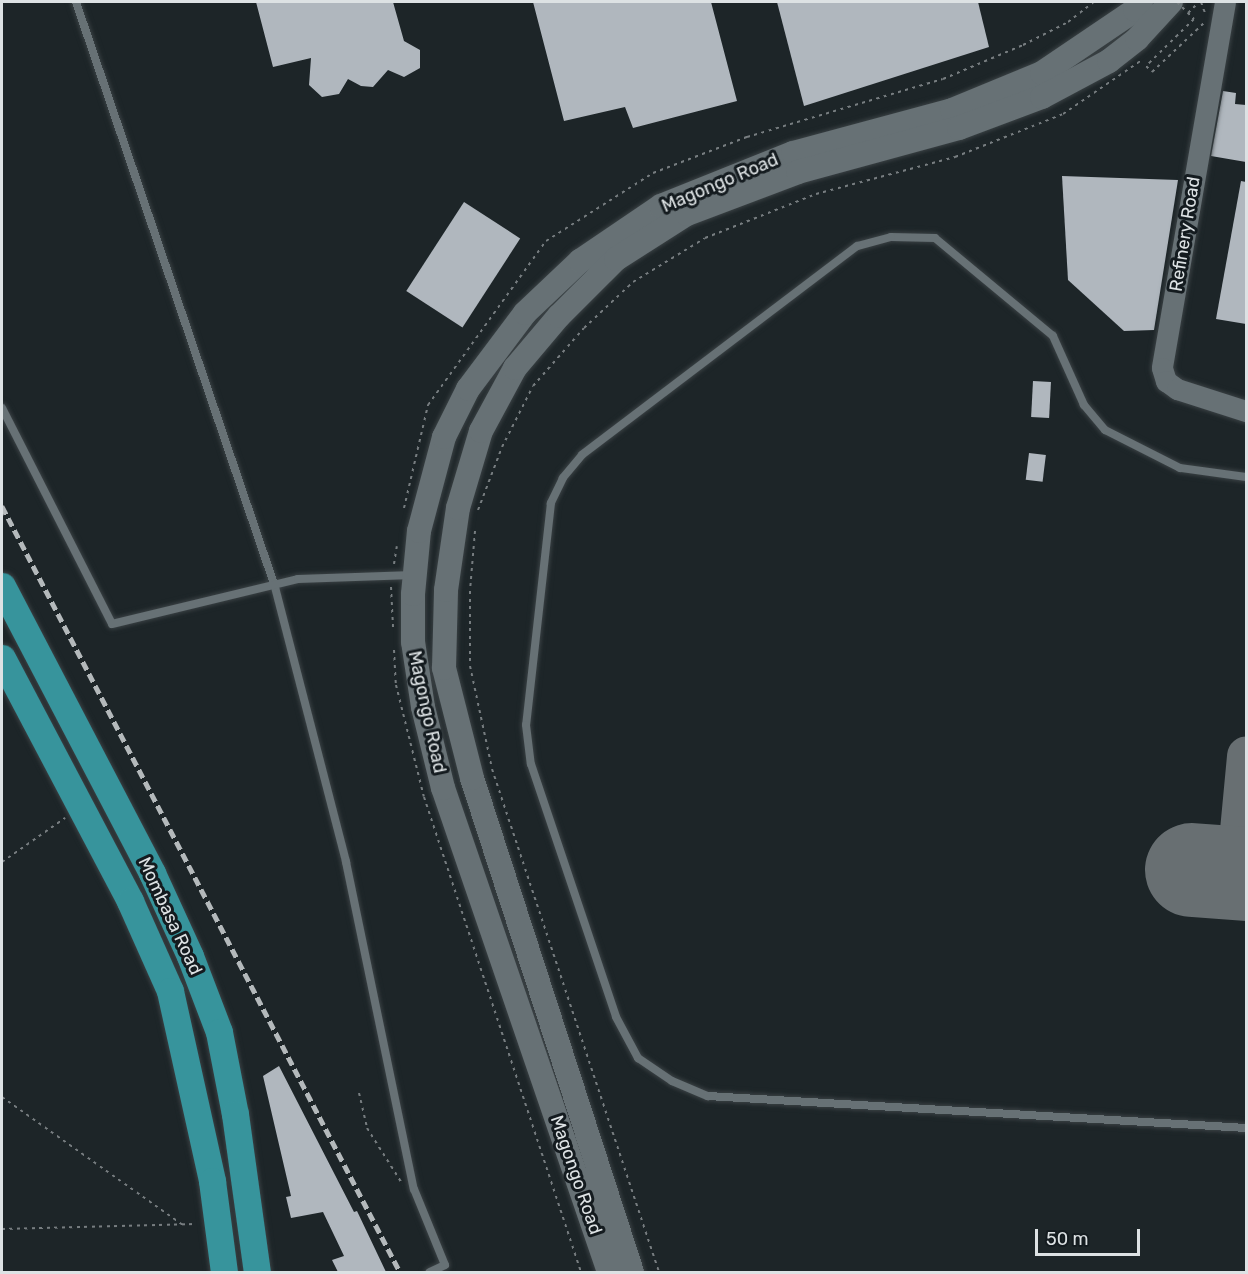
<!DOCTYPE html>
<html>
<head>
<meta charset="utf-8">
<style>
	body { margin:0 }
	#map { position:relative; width:1248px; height:1274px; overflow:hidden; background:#1d2528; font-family:Rubik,sans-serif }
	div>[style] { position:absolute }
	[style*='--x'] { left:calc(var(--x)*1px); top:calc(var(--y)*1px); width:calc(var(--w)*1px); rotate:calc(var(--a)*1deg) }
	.taxiway>* { height:38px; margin:-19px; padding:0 19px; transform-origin:19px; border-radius:19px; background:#686f72 }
	.runway>* { height:94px; margin:-47px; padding:0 47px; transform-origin:47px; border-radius:47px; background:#686f72 }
	.building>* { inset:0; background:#b0b7be; transform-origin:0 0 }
	.path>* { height:2px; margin-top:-1px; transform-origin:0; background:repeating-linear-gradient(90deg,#777d80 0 3px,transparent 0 7.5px) }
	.roads { filter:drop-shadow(0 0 2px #3a4144) drop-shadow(0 0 2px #3a4144) }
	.service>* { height:8px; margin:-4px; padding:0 4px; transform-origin:4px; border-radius:4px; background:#677175 }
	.tertiary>* { height:21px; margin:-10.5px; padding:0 10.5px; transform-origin:10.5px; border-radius:10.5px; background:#677175 }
	.secondary>* { height:24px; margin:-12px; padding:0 12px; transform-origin:12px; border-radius:12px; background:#677175 }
	.trunk>* { height:27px; margin:-13.5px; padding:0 13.5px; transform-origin:13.5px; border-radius:13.5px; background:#37949c }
	.rail>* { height:4.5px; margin-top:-2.25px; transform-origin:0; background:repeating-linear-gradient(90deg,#b4b9bb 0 9px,transparent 0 13.5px) }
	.path-bridge>* { height:2px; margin-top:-1px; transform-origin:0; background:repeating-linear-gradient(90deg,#777d80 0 3px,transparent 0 7.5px) }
	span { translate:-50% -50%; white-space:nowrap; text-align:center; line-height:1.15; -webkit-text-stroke:6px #141b1f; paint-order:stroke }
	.street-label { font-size:18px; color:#dde2e4 }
	.frame { position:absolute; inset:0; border:3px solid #dde2e4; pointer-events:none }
	.scale { position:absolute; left:1035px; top:1229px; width:105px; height:27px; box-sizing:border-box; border:3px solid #dde2e4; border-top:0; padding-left:8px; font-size:18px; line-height:21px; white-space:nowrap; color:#dde2e4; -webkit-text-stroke:4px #141b1f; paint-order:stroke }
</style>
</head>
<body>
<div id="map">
	<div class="taxiway">
		<i style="--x:1235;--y:873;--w:118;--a:-84.6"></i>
	</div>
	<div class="runway">
		<i style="--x:1192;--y:870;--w:54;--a:4.2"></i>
	</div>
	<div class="building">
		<i style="clip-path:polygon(256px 2px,393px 2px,404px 41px,420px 50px,420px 68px,404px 77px,388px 70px,373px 87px,361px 86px,348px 79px,339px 94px,322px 97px,309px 85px,311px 58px,273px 67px)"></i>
		<i style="clip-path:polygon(533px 2px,711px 2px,737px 101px,633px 128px,625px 107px,564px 121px)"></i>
		<i style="clip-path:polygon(777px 2px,978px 2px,989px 47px,804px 106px)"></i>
		<i style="clip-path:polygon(1223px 91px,1236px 93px,1235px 104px,1246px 105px,1246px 162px,1211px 156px)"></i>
		<i style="clip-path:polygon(1062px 176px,1178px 180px,1154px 330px,1124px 331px,1068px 280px)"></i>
		<i style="clip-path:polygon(1241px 181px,1246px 182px,1246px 324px,1216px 319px)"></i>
		<i style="left:464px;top:202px;width:67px;height:106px;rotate:33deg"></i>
		<i style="left:1033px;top:381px;width:18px;height:36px;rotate:3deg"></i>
		<i style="left:1029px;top:453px;width:17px;height:27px;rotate:7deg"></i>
		<i style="clip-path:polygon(279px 1066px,354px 1212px,357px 1211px,386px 1272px,338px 1272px,332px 1260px,344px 1256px,323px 1212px,291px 1218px,286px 1197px,291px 1196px,263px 1076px)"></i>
	</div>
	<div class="path">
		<i style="--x:1201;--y:2;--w:12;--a:70"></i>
		<i style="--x:1188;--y:13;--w:16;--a:-45"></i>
		<i style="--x:1194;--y:19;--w:67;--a:135.6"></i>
		<i style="--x:1146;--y:66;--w:8;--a:45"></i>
		<i style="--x:1152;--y:72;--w:71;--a:-43.3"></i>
		<i style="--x:404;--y:508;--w:106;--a:-76.9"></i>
		<i style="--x:428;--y:405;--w:202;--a:-54.3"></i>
		<i style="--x:546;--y:241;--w:127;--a:-32.4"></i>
		<i style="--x:653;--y:173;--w:101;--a:-21"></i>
		<i style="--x:747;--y:137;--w:204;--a:-16.5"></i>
		<i style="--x:943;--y:79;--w:87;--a:-23"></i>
		<i style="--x:1023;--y:45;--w:51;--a:-27.1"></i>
		<i style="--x:1068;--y:22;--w:33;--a:-38"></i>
		<i style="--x:478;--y:510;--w:67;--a:-69.1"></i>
		<i style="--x:502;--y:447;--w:68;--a:-63.1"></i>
		<i style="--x:533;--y:386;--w:77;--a:-48.7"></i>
		<i style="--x:584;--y:328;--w:67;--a:-43.2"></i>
		<i style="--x:633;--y:282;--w:84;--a:-31.4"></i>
		<i style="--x:705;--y:238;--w:119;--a:-21.6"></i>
		<i style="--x:816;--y:194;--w:144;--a:-14.9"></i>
		<i style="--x:955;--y:157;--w:116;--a:-21.7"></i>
		<i style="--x:1063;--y:114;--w:96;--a:-34.4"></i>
		<i style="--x:475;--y:531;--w:60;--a:94.8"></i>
		<i style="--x:470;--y:591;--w:75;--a:90"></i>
		<i style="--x:470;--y:666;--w:105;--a:77.9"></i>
		<i style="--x:492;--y:769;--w:530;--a:71.63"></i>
		<i style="--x:394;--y:564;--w:18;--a:-81"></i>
		<i style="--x:391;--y:587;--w:40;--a:87.1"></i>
		<i style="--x:394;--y:650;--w:35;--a:87"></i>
		<i style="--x:396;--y:685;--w:115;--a:76"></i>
		<i style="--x:424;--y:797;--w:500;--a:71.71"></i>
		<i style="--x:2;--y:862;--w:77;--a:-34.9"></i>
		<i style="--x:359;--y:1093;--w:36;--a:77"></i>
		<i style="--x:367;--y:1128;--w:67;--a:57.7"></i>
		<i style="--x:2;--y:1097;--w:222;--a:35.3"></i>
		<i style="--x:2;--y:1229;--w:194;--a:-1.5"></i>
	</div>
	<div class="roads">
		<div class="service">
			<i style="--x:76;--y:2;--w:618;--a:71.21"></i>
			<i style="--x:275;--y:587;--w:284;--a:75.5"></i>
			<i style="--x:346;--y:862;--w:334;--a:78.3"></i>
			<i style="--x:414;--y:1189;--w:82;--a:67.8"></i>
			<i style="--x:445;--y:1265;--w:17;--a:155"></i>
			<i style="--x:2;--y:408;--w:242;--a:63"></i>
			<i style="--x:112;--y:624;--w:191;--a:-13.6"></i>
			<i style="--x:298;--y:579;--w:115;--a:-2"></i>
			<i style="--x:1246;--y:477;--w:67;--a:-172.2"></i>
			<i style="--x:1180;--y:468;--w:84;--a:-153.1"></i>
			<i style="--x:1105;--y:430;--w:33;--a:-130"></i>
			<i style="--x:1084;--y:405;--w:76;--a:-114.2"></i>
			<i style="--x:1053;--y:336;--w:153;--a:-140.3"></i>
			<i style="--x:935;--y:238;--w:44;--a:-178.7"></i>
			<i style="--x:891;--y:237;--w:35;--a:165"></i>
			<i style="--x:857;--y:246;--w:345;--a:142.8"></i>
			<i style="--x:582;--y:455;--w:30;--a:130"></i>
			<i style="--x:563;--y:478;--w:28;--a:116"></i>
			<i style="--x:551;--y:503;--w:223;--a:96.4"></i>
			<i style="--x:526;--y:725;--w:39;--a:83"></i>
			<i style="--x:531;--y:764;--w:267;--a:71.4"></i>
			<i style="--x:616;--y:1017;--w:47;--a:61.8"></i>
			<i style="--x:638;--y:1058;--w:41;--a:34.1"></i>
			<i style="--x:672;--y:1081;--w:39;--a:23"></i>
			<i style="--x:708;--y:1096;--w:539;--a:3.4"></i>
		</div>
		<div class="tertiary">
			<i style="--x:1225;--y:2;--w:371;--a:99.8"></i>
			<i style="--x:1162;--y:368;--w:14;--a:73"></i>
			<i style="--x:1166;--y:381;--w:14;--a:36"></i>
			<i style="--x:1177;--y:389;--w:72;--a:17.7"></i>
		</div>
		<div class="secondary">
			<i style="--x:609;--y:1272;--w:512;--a:-108.93"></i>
			<i style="--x:443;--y:788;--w:83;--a:-103.9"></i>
			<i style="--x:423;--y:707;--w:66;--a:-98.7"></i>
			<i style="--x:413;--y:642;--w:48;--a:-90"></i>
			<i style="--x:413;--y:594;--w:63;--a:-84.6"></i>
			<i style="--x:419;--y:531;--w:97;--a:-75.1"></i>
			<i style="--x:444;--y:437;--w:54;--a:-63.4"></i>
			<i style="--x:468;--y:389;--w:95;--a:-53.1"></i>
			<i style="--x:525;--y:313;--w:76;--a:-43.4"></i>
			<i style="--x:580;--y:261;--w:98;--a:-34.2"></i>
			<i style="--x:661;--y:206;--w:142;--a:-21.9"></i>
			<i style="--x:793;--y:153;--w:165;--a:-15.1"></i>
			<i style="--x:952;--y:110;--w:97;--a:-22.3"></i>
			<i style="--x:1042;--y:73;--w:112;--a:-34.1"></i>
			<i style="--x:1135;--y:10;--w:10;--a:-53"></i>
			<i style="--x:632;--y:1272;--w:519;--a:-107.95"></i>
			<i style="--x:472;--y:778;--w:114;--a:-104.3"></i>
			<i style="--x:444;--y:668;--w:78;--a:-88.5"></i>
			<i style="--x:446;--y:590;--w:83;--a:-81.7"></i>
			<i style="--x:458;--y:508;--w:80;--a:-73.4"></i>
			<i style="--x:481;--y:431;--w:72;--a:-61.6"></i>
			<i style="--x:515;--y:368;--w:68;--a:-49.8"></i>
			<i style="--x:559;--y:316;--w:81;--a:-45"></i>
			<i style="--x:616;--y:259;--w:84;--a:-32.4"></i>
			<i style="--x:687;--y:214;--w:119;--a:-20.7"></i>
			<i style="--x:798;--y:172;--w:167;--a:-15.3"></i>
			<i style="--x:959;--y:128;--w:89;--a:-20.5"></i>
			<i style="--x:1042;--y:97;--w:76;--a:-28.2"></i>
			<i style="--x:1109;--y:61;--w:36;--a:-38"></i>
			<i style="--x:1137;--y:39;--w:50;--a:-47.4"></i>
		</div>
		<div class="trunk">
			<i style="--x:2;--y:586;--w:324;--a:62.4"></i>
			<i style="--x:152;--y:873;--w:91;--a:65.4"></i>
			<i style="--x:190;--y:956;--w:81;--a:69.1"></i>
			<i style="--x:219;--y:1032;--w:84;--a:79"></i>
			<i style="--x:235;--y:1114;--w:160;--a:82.1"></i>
			<i style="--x:2;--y:658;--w:275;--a:62.2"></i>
			<i style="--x:130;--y:901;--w:98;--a:66"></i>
			<i style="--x:170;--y:991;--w:195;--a:77.5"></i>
			<i style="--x:212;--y:1181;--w:92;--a:82.5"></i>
		</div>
	</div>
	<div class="rail">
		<i style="--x:2;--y:506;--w:863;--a:62.54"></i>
	</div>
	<div class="path-bridge">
		<i style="--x:1177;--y:2;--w:24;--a:45"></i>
	</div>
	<div class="street-label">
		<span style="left:720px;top:183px;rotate:-23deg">Magongo Road</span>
		<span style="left:1185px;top:234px;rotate:-81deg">Refinery Road</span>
		<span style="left:427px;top:712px;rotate:78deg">Magongo Road</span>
		<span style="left:170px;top:916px;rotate:65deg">Mombasa Road</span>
		<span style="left:576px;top:1175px;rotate:71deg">Magongo Road</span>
	</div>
	<div class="frame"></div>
	<div class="scale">50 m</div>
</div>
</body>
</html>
